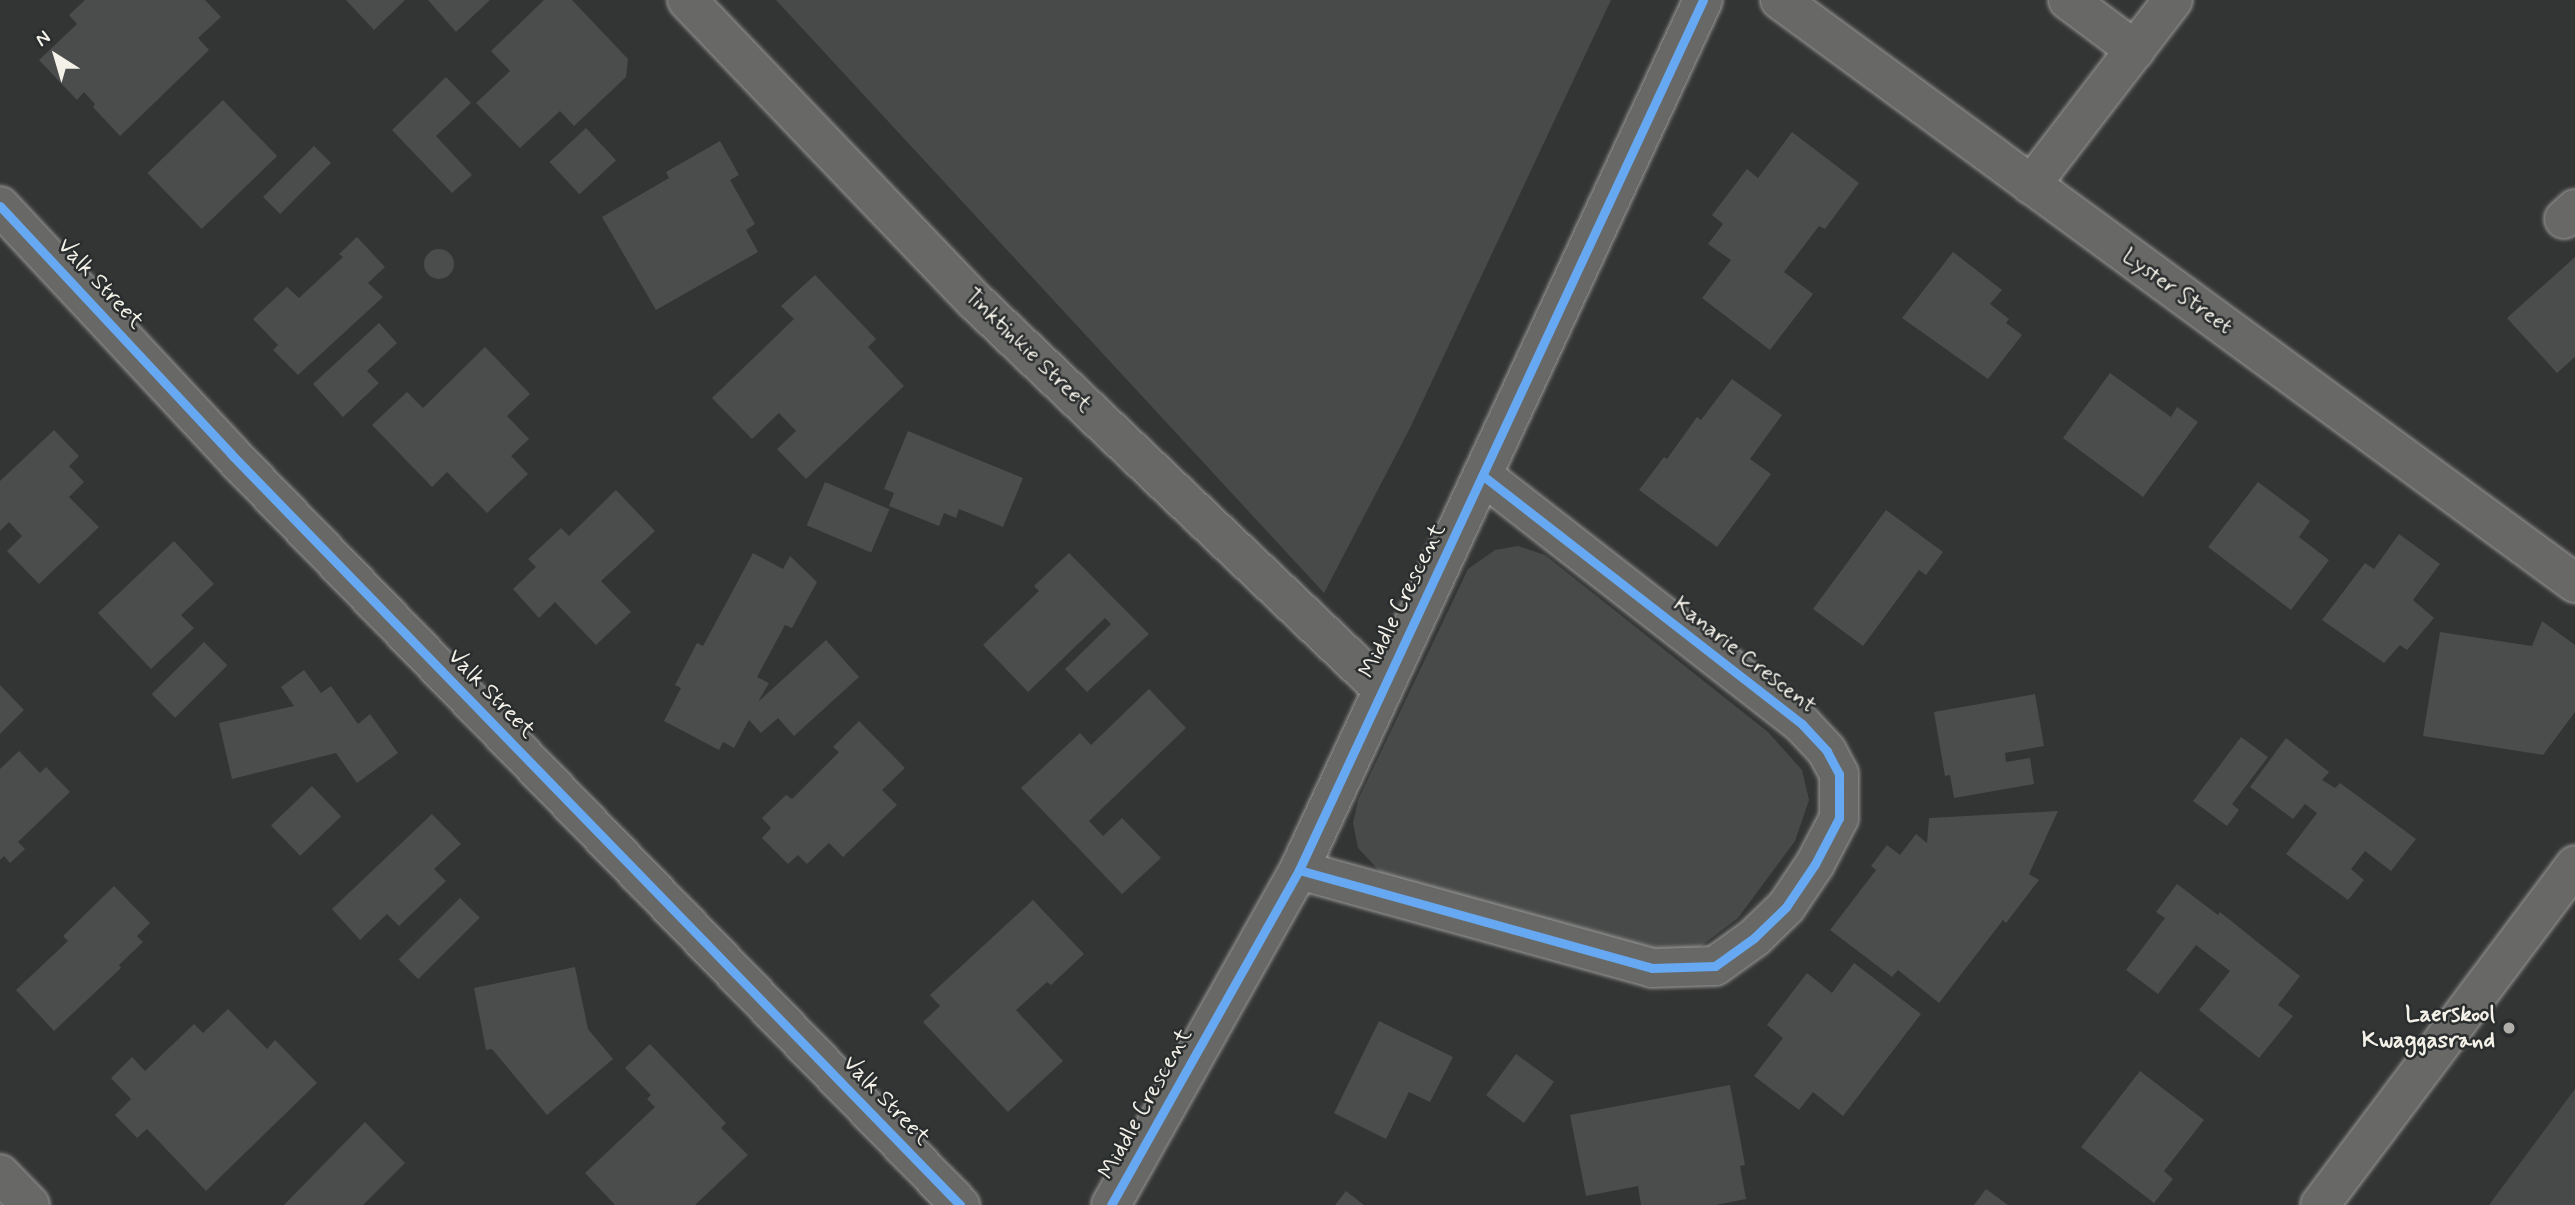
<!DOCTYPE html>
<html>
<head>
<meta charset="utf-8">
<style>
	body { margin:0 }
	#map { position:relative; width:2575px; height:1205px; overflow:hidden; background:#333434; font-family:Mynerve,sans-serif }
	div>[style] { position:absolute }
	[style*='--x'] { left:calc(var(--x)*1px); top:calc(var(--y)*1px); width:calc(var(--w)*1px); rotate:calc(var(--a)*1deg) }
	.green>* { inset:0; background:#484a49 }
	.building>* { inset:0; background:#4b4c4c; transform-origin:0 0 }
	.round { border-radius:50% }
	.roads { filter:drop-shadow(0 0 2px #9b9b99) drop-shadow(0 0 2px #9b9b99) }
	.minor>* { height:38px; margin:-19px; padding:0 19px; transform-origin:19px; border-radius:19px; background:#686866 }
	.cycleway>* { height:9px; margin:-4.5px; padding:0 4.5px; transform-origin:4.5px; border-radius:4.5px; background:#66a8f1 }
	.dots>* { width:19px; height:19px; translate:-50% -50%; box-sizing:border-box; border:4px solid #2a2d2e; border-radius:50% }
	span { translate:-50% -50%; white-space:nowrap; text-align:center; line-height:1.15; -webkit-text-stroke:5px #2a2d2e; paint-order:stroke }
	.street-label { font-size:23px; color:#f4f1e8 }
	.poi-label { font-size:23px; color:#f4f1e8; font-weight:700 }
	.right { translate:-100% -50%; text-align:right }
	.north { position:absolute; left:21px; top:21px; width:70px; height:70px; -webkit-text-stroke:5px #2a2d2e; paint-order:stroke; rotate:323deg; font-size:19px; font-weight:700; line-height:28px; text-align:center; color:#f4f1e8 }
	.north::after { content:''; display:block; margin:auto; width:24px; height:32px; background:#f4f1e8; clip-path:polygon(50% 0,100% 100%,50% 72%,0 100%) }
</style>
</head>
<body>
<div id="map">
	<div class="green">
		<i style="clip-path:polygon(776px 0,1611px 0,1410px 428px,1324px 593px)"></i>
		<i style="clip-path:polygon(1518px 546px,1545px 555px,1768px 732px,1802px 770px,1809px 800px,1795px 841px,1738px 918px,1692px 953px,1656px 954px,1384px 876px,1358px 848px,1353px 823px,1358px 800px,1468px 569px,1495px 550px)"></i>
		<i style="clip-path:polygon(2575px 1089px,2575px 1205px,2489px 1205px)"></i>
	</div>
	<div class="building">
		<i style="clip-path:polygon(85px 0,205px 0,221px 17px,198px 38px,209px 50px,120px 136px,93px 107px,95px 104px,84px 92px,77px 100px,39px 60px,77px 24px,69px 15px)"></i>
		<i style="clip-path:polygon(346px 0,405px 0,374px 30px)"></i>
		<i style="clip-path:polygon(428px 0,490px 0,456px 32px)"></i>
		<i style="clip-path:polygon(544px 0,572px 0,628px 59px,626px 77px,574px 126px,560px 111px,520px 148px,476px 103px,510px 71px,491px 51px)"></i>
		<i style="clip-path:polygon(446px 77px,471px 103px,436px 136px,472px 175px,452px 193px,392px 130px)"></i>
		<i style="left:223px;top:100px;width:78px;height:105px;rotate:46deg"></i>
		<i style="left:586px;top:128px;width:44px;height:50px;rotate:47deg"></i>
		<i style="clip-path:polygon(1792px 132px,1859px 183px,1825px 229px,1819px 226px,1784px 272px,1813px 294px,1770px 350px,1702px 298px,1731px 260px,1708px 244px,1723px 224px,1712px 215px,1747px 169px,1758px 178px)"></i>
		<i style="clip-path:polygon(720px 141px,739px 175px,730px 180px,755px 224px,746px 230px,758px 252px,656px 310px,602px 217px,669px 178px,666px 172px)"></i>
		<i style="left:314px;top:146px;width:24px;height:72px;rotate:45deg"></i>
		<i style="clip-path:polygon(357px 237px,385px 267px,368px 283px,383px 297px,298px 375px,273px 350px,278px 345px,253px 319px,287px 287px,299px 298px,343px 257px,339px 254px)"></i>
		<i class="round" style="left:424px;top:249px;width:30px;height:30px"></i>
		<i style="clip-path:polygon(1953px 252px,2002px 290px,1990px 304px,2009px 319px,2006px 323px,2022px 335px,1988px 379px,1902px 318px)"></i>
		<i style="clip-path:polygon(2575px 257px,2575px 357px,2557px 373px,2507px 318px)"></i>
		<i style="clip-path:polygon(815px 275px,876px 339px,868px 347px,904px 386px,806px 479px,777px 449px,796px 431px,779px 413px,752px 439px,712px 398px,794px 319px,781px 306px)"></i>
		<i style="clip-path:polygon(379px 323px,397px 343px,367px 371px,379px 383px,343px 417px,313px 384px)"></i>
		<i style="clip-path:polygon(485px 347px,530px 394px,507px 416px,529px 439px,511px 456px,528px 474px,487px 513px,447px 472px,432px 487px,372px 425px,407px 392px,423px 408px)"></i>
		<i style="clip-path:polygon(2110px 373px,2171px 417px,2177px 407px,2198px 422px,2143px 497px,2063px 438px)"></i>
		<i style="clip-path:polygon(1732px 379px,1782px 415px,1750px 459px,1771px 474px,1717px 547px,1639px 490px,1664px 457px,1667px 459px,1697px 417px,1701px 420px)"></i>
		<i style="clip-path:polygon(54px 430px,79px 456px,69px 466px,84px 482px,69px 497px,99px 527px,39px 584px,7px 551px,22px 536px,9px 522px,0 531px,0 481px)"></i>
		<i style="clip-path:polygon(908px 431px,1023px 478px,1003px 527px,959px 509px,956px 518px,944px 513px,939px 526px,889px 506px,894px 493px,884px 489px)"></i>
		<i style="left:825px;top:482px;width:70px;height:47px;rotate:23deg"></i>
		<i style="clip-path:polygon(2258px 482px,2310px 521px,2299px 537px,2329px 560px,2291px 610px,2208px 547px)"></i>
		<i style="clip-path:polygon(616px 490px,655px 531px,601px 581px,631px 612px,596px 645px,555px 602px,539px 618px,513px 589px,536px 567px,528px 559px,561px 528px,569px 536px)"></i>
		<i style="clip-path:polygon(1886px 510px,1943px 552px,1926px 575px,1919px 570px,1863px 646px,1813px 609px)"></i>
		<i style="clip-path:polygon(2399px 534px,2440px 564px,2413px 600px,2434px 618px,2407px 650px,2400px 645px,2384px 663px,2322px 620px,2365px 563px,2374px 569px)"></i>
		<i style="clip-path:polygon(174px 541px,214px 584px,181px 615px,194px 628px,151px 669px,98px 613px)"></i>
		<i style="clip-path:polygon(753px 553px,783px 569px,790px 556px,817px 582px,792px 628px,785px 625px,757px 677px,769px 683px,758px 702px,826px 640px,859px 677px,794px 736px,778px 718px,761px 733px,749px 720px,734px 748px,723px 742px,719px 750px,664px 721px,681px 688px,675px 685px,697px 643px,703px 646px)"></i>
		<i style="clip-path:polygon(1069px 553px,1149px 634px,1087px 692px,1065px 669px,1111px 624px,1105px 618px,1028px 692px,983px 645px,1039px 591px,1034px 586px)"></i>
		<i style="clip-path:polygon(2542px 621px,2575px 645px,2575px 712px,2543px 755px,2423px 736px,2440px 632px,2532px 646px)"></i>
		<i style="left:204px;top:642px;width:33px;height:74px;rotate:45deg"></i>
		<i style="clip-path:polygon(304px 670px,321px 693px,331px 686px,358px 724px,370px 714px,398px 753px,357px 783px,336px 753px,232px 779px,219px 723px,294px 706px,281px 687px)"></i>
		<i style="clip-path:polygon(0 685px,24px 710px,0 734px)"></i>
		<i style="clip-path:polygon(1149px 689px,1186px 728px,1089px 821px,1103px 836px,1122px 818px,1161px 858px,1122px 894px,1021px 788px,1080px 733px,1091px 745px)"></i>
		<i style="clip-path:polygon(2035px 694px,2044px 746px,2005px 753px,2006px 762px,2030px 758px,2034px 784px,1954px 798px,1950px 775px,1945px 776px,1934px 712px)"></i>
		<i style="clip-path:polygon(859px 721px,905px 768px,882px 790px,897px 805px,843px 857px,829px 843px,807px 864px,798px 855px,788px 864px,762px 838px,771px 828px,762px 818px,786px 795px,792px 799px,839px 752px,833px 747px)"></i>
		<i style="clip-path:polygon(2241px 737px,2268px 757px,2232px 804px,2239px 810px,2227px 826px,2193px 801px)"></i>
		<i style="clip-path:polygon(2286px 738px,2329px 772px,2322px 780px,2335px 788px,2340px 783px,2416px 839px,2391px 871px,2365px 851px,2351px 869px,2364px 880px,2348px 900px,2286px 854px,2317px 813px,2305px 804px,2293px 819px,2250px 787px)"></i>
		<i style="clip-path:polygon(19px 751px,40px 773px,46px 767px,70px 792px,18px 842px,25px 849px,10px 863px,4px 856px,0 860px,0 769px)"></i>
		<i style="left:312px;top:786px;width:42px;height:57px;rotate:46deg"></i>
		<i style="clip-path:polygon(2058px 811px,2029px 874px,2039px 880px,2006px 923px,2003px 920px,1939px 1003px,1898px 970px,1892px 977px,1830px 930px,1876px 870px,1871px 866px,1887px 845px,1900px 855px,1916px 834px,1927px 843px,1929px 818px)"></i>
		<i style="clip-path:polygon(432px 814px,461px 844px,434px 869px,446px 881px,399px 926px,387px 914px,360px 940px,332px 909px)"></i>
		<i style="clip-path:polygon(2177px 884px,2218px 915px,2220px 912px,2300px 976px,2278px 1005px,2293px 1016px,2259px 1058px,2199px 1010px,2230px 971px,2196px 945px,2158px 994px,2126px 970px,2165px 918px,2156px 912px)"></i>
		<i style="clip-path:polygon(114px 886px,150px 923px,137px 936px,143px 942px,119px 965px,121px 968px,54px 1031px,16px 990px,68px 941px,63px 936px)"></i>
		<i style="left:460px;top:898px;width:28px;height:87px;rotate:45deg"></i>
		<i style="clip-path:polygon(1033px 900px,1084px 954px,1051px 985px,1047px 982px,1016px 1010px,1063px 1061px,1008px 1112px,923px 1022px,940px 1006px,930px 995px)"></i>
		<i style="clip-path:polygon(1854px 963px,1921px 1014px,1843px 1116px,1813px 1092px,1799px 1110px,1754px 1076px,1783px 1038px,1767px 1025px,1807px 973px,1832px 993px)"></i>
		<i style="clip-path:polygon(575px 967px,588px 1029px,613px 1059px,547px 1115px,492px 1049px,486px 1050px,474px 988px)"></i>
		<i style="clip-path:polygon(228px 1009px,267px 1049px,275px 1040px,317px 1083px,206px 1191px,147px 1129px,137px 1138px,115px 1115px,131px 1099px,111px 1078px,132px 1057px,145px 1071px,194px 1024px,203px 1033px)"></i>
		<i style="clip-path:polygon(1379px 1021px,1453px 1057px,1430px 1102px,1409px 1092px,1386px 1139px,1334px 1113px)"></i>
		<i style="clip-path:polygon(650px 1044px,726px 1123px,721px 1128px,748px 1155px,695px 1205px,615px 1205px,585px 1173px,655px 1107px,647px 1099px,651px 1095px,625px 1068px)"></i>
		<i style="left:1516px;top:1054px;width:47px;height:51px;rotate:36deg"></i>
		<i style="clip-path:polygon(2140px 1071px,2204px 1120px,2164px 1171px,2173px 1179px,2154px 1203px,2081px 1147px)"></i>
		<i style="clip-path:polygon(1730px 1085px,1745px 1165px,1740px 1166px,1746px 1199px,1716px 1205px,1641px 1205px,1638px 1186px,1586px 1196px,1570px 1115px)"></i>
		<i style="clip-path:polygon(365px 1122px,405px 1163px,363px 1205px,284px 1205px)"></i>
		<i style="clip-path:polygon(1986px 1189px,2008px 1205px,1974px 1205px)"></i>
		<i style="clip-path:polygon(1346px 1191px,1364px 1205px,1335px 1205px)"></i>
	</div>
	<div class="roads">
		<div class="minor">
			<i style="--x:687;--y:0;--w:418;--a:46.3"></i>
			<i style="--x:976;--y:302;--w:561;--a:43.63"></i>
			<i style="--x:1780;--y:0;--w:986;--a:36.25"></i>
			<i style="--x:2068;--y:0;--w:84;--a:36.7"></i>
			<i style="--x:2031;--y:185;--w:233;--a:-52.5"></i>
			<i style="--x:0;--y:206;--w:339;--a:47"></i>
			<i style="--x:231;--y:454;--w:1047;--a:45.85"></i>
			<i style="--x:2564;--y:219;--w:15;--a:-42"></i>
			<i style="--x:1299;--y:870;--w:366;--a:15.5"></i>
			<i style="--x:1652;--y:968;--w:63;--a:-1.8"></i>
			<i style="--x:1715;--y:966;--w:48;--a:-35.7"></i>
			<i style="--x:1754;--y:938;--w:45;--a:-44.1"></i>
			<i style="--x:1786;--y:907;--w:52;--a:-56"></i>
			<i style="--x:1815;--y:864;--w:52;--a:-62.4"></i>
			<i style="--x:1839;--y:818;--w:44;--a:-90"></i>
			<i style="--x:1839;--y:774;--w:26;--a:-118"></i>
			<i style="--x:1827;--y:751;--w:37;--a:-133"></i>
			<i style="--x:1802;--y:724;--w:403;--a:-142.1"></i>
			<i style="--x:0;--y:1174;--w:43;--a:45.9"></i>
			<i style="--x:1111;--y:1205;--w:384;--a:-60.7"></i>
			<i style="--x:1299;--y:870;--w:959;--a:-65.09"></i>
			<i style="--x:2320;--y:1205;--w:425;--a:-53.1"></i>
		</div>
	</div>
	<div class="cycleway">
		<i style="--x:0;--y:206;--w:339;--a:47"></i>
		<i style="--x:231;--y:454;--w:1047;--a:45.85"></i>
		<i style="--x:1299;--y:870;--w:366;--a:15.5"></i>
		<i style="--x:1652;--y:968;--w:63;--a:-1.8"></i>
		<i style="--x:1715;--y:966;--w:48;--a:-35.7"></i>
		<i style="--x:1754;--y:938;--w:45;--a:-44.1"></i>
		<i style="--x:1786;--y:907;--w:52;--a:-56"></i>
		<i style="--x:1815;--y:864;--w:52;--a:-62.4"></i>
		<i style="--x:1839;--y:818;--w:44;--a:-90"></i>
		<i style="--x:1839;--y:774;--w:26;--a:-118"></i>
		<i style="--x:1827;--y:751;--w:37;--a:-133"></i>
		<i style="--x:1802;--y:724;--w:403;--a:-142.1"></i>
		<i style="--x:1111;--y:1205;--w:384;--a:-60.7"></i>
		<i style="--x:1299;--y:870;--w:959;--a:-65.09"></i>
	</div>
	<div class="dots">
		<i style="left:2509px;top:1028px;background:#b0afa9"></i>
	</div>
	<div class="street-label">
		<span style="left:100px;top:284px;rotate:47deg">Valk Street</span>
		<span style="left:2177px;top:292px;rotate:36deg">Lyster Street</span>
		<span style="left:1028px;top:351px;rotate:44deg">Tinktinkie Street</span>
		<span style="left:1403px;top:601px;rotate:-64deg">Middle Crescent</span>
		<span style="left:1744px;top:656px;rotate:38deg">Kanarie Crescent</span>
		<span style="left:491px;top:694px;rotate:46deg">Valk Street</span>
		<span style="left:886px;top:1101px;rotate:46deg">Valk Street</span>
		<span style="left:1146px;top:1104px;rotate:-61deg">Middle Crescent</span>
	</div>
	<div class="poi-label">
		<span class="right" style="left:2495px;top:1028px">Laerskool<br>Kwaggasrand</span>
	</div>
	<div class="north">N</div>
</div>
</body>
</html>
